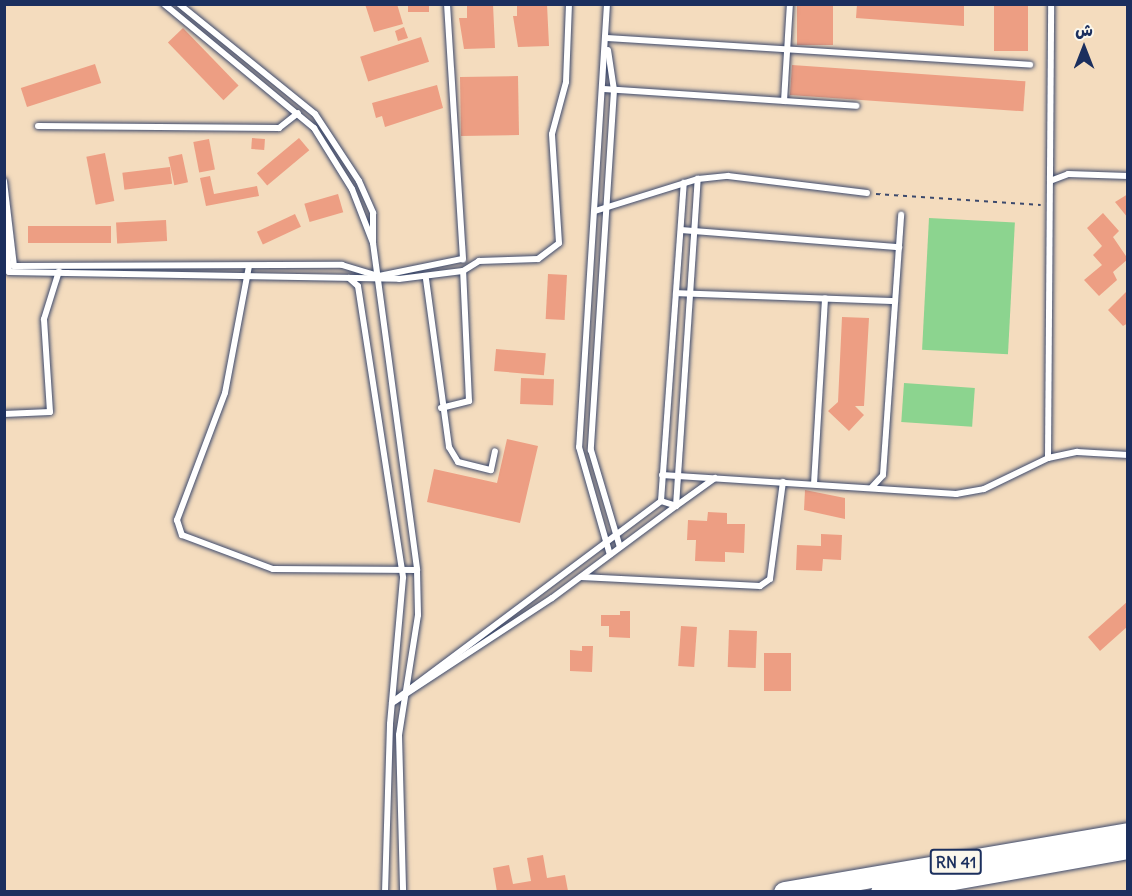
<!DOCTYPE html>
<html>
<head>
<meta charset="utf-8">
<style>
	body { margin:0 }
	#map { position:relative; width:1132px; height:896px; overflow:hidden; background:#f4dcbe; font-family:Delius,"Playpen Sans Arabic",sans-serif }
	div>[style] { position:absolute }
	[style*='--x'] { left:calc(var(--x)*1px); top:calc(var(--y)*1px); width:calc(var(--w)*1px); rotate:calc(var(--a)*1deg) }
	.green>* { inset:0; background:#8cd48f; transform-origin:0 0 }
	.building>* { inset:0; background:#ed9e83; transform-origin:0 0 }
	.path>* { height:2px; margin-top:-1px; transform-origin:0; background:repeating-linear-gradient(90deg,#3c496c 0 4.5px,transparent 0 9px) }
	.roads { filter:drop-shadow(0 0 2px #3c496c) drop-shadow(0 0 2px #3c496c) }
	.lane>* { height:6px; margin:-3px; padding:0 3px; transform-origin:3px; border-radius:3px; background:#fff }
	.highway>* { height:21px; margin:-10.5px; padding:0 10.5px; transform-origin:10.5px; border-radius:10.5px; background:#fff }
	span { translate:-50% -50%; white-space:nowrap; text-align:center; line-height:1.15; -webkit-text-stroke:5px #fbf7ec; paint-order:stroke }
	.shield-label span { padding:2px 4px; background:#fbf7ec; border:2px solid; border-radius:4px; -webkit-text-stroke-width:0 }
	.shield-label { font-size:16px; color:#1b2f5e; font-weight:700 }
	.frame { position:absolute; inset:0; border:6px solid #1b2f5e; pointer-events:none }
	.north { position:absolute; left:1054px; top:18px; width:60px; height:60px; -webkit-text-stroke:4px #fbf7ec; paint-order:stroke; rotate:0deg; font-size:16px; font-weight:700; line-height:24px; text-align:center; color:#1b2f5e }
	.north::after { content:''; display:block; margin:auto; width:21px; height:27px; background:#1b2f5e; clip-path:polygon(50% 0,100% 100%,50% 72%,0 100%) }
</style>
</head>
<body>
<div id="map">
	<div class="green">
		<i style="left:929px;top:218px;width:86px;height:132px;rotate:3deg"></i>
		<i style="left:904px;top:383px;width:71px;height:39px;rotate:4deg"></i>
	</div>
	<div class="building">
		<i style="clip-path:polygon(365px 4px,397px 4px,403px 24px,374px 32px)"></i>
		<i style="left:408px;top:4px;width:21px;height:8px"></i>
		<i style="clip-path:polygon(467px 4px,493px 4px,495px 48px,464px 49px,459px 18px,467px 18px)"></i>
		<i style="clip-path:polygon(517px 4px,547px 4px,549px 46px,518px 47px,513px 16px,517px 16px)"></i>
		<i style="left:797px;top:4px;width:36px;height:41px"></i>
		<i style="clip-path:polygon(857px 4px,964px 4px,964px 26px,856px 18px)"></i>
		<i style="left:994px;top:4px;width:34px;height:47px"></i>
		<i style="clip-path:polygon(404px 27px,408px 38px,398px 41px,395px 31px)"></i>
		<i style="left:183px;top:28px;width:80px;height:21px;rotate:46deg"></i>
		<i style="left:421px;top:37px;width:26px;height:64px;rotate:72deg"></i>
		<i style="left:95px;top:64px;width:20px;height:78px;rotate:72deg"></i>
		<i style="left:792px;top:65px;width:234px;height:30px;rotate:4deg"></i>
		<i style="left:518px;top:76px;width:59px;height:58px;rotate:89deg"></i>
		<i style="clip-path:polygon(437px 85px,443px 108px,385px 127px,382px 116px,376px 118px,372px 103px)"></i>
		<i style="left:252px;top:138px;width:13px;height:11px;rotate:4deg"></i>
		<i style="left:299px;top:138px;width:16px;height:55px;rotate:50deg"></i>
		<i style="left:209px;top:139px;width:31px;height:16px;rotate:79deg"></i>
		<i style="left:105px;top:153px;width:49px;height:19px;rotate:79deg"></i>
		<i style="left:182px;top:154px;width:29px;height:14px;rotate:78deg"></i>
		<i style="left:170px;top:167px;width:17px;height:48px;rotate:83deg"></i>
		<i style="clip-path:polygon(210px 176px,214px 194px,257px 186px,259px 196px,206px 206px,200px 178px)"></i>
		<i style="left:338px;top:194px;width:19px;height:35px;rotate:74deg"></i>
		<i style="clip-path:polygon(1128px 194px,1128px 218px,1115px 202px)"></i>
		<i style="clip-path:polygon(1103px 213px,1119px 231px,1113px 237px,1128px 259px,1113px 272px,1117px 280px,1099px 296px,1084px 280px,1102px 265px,1093px 255px,1102px 246px,1087px 228px)"></i>
		<i style="left:295px;top:214px;width:14px;height:42px;rotate:65deg"></i>
		<i style="left:166px;top:220px;width:21px;height:50px;rotate:87deg"></i>
		<i style="left:111px;top:226px;width:17px;height:83px;rotate:90deg"></i>
		<i style="left:548px;top:274px;width:19px;height:45px;rotate:3deg"></i>
		<i style="clip-path:polygon(1128px 290px,1128px 323px,1123px 326px,1108px 310px)"></i>
		<i style="clip-path:polygon(842px 317px,869px 318px,864px 406px,855px 406px,864px 415px,849px 431px,828px 411px,838px 402px)"></i>
		<i style="left:496px;top:349px;width:50px;height:22px;rotate:5deg"></i>
		<i style="left:521px;top:378px;width:33px;height:26px;rotate:2deg"></i>
		<i style="clip-path:polygon(507px 439px,538px 446px,520px 523px,427px 502px,434px 469px,497px 483px)"></i>
		<i style="clip-path:polygon(805px 490px,845px 498px,845px 519px,804px 510px)"></i>
		<i style="clip-path:polygon(708px 512px,727px 513px,727px 524px,745px 524px,744px 553px,725px 552px,725px 562px,695px 561px,696px 540px,687px 540px,688px 520px,707px 521px)"></i>
		<i style="clip-path:polygon(821px 534px,842px 535px,841px 560px,823px 559px,822px 571px,796px 570px,797px 545px,821px 546px)"></i>
		<i style="clip-path:polygon(1128px 601px,1128px 626px,1100px 651px,1088px 637px)"></i>
		<i style="clip-path:polygon(620px 611px,630px 611px,630px 638px,609px 637px,609px 626px,601px 626px,601px 615px,620px 615px)"></i>
		<i style="left:681px;top:626px;width:16px;height:40px;rotate:4deg"></i>
		<i style="left:729px;top:630px;width:28px;height:37px;rotate:2deg"></i>
		<i style="clip-path:polygon(582px 646px,593px 646px,592px 672px,570px 671px,570px 650px,582px 651px)"></i>
		<i style="left:764px;top:653px;width:27px;height:38px"></i>
		<i style="clip-path:polygon(543px 855px,547px 878px,565px 875px,568px 891px,497px 892px,493px 868px,509px 865px,513px 884px,531px 881px,527px 858px)"></i>
	</div>
	<div class="path">
		<i style="--x:876;--y:194;--w:165;--a:3.8"></i>
	</div>
	<div class="roads">
		<div class="lane">
			<i style="--x:164;--y:4;--w:195;--a:39.6"></i>
			<i style="--x:314;--y:128;--w:72;--a:58.1"></i>
			<i style="--x:352;--y:189;--w:58;--a:68.7"></i>
			<i style="--x:373;--y:243;--w:330;--a:82.3"></i>
			<i style="--x:417;--y:570;--w:45;--a:88.7"></i>
			<i style="--x:418;--y:615;--w:121;--a:99"></i>
			<i style="--x:399;--y:735;--w:157;--a:88.5"></i>
			<i style="--x:179;--y:4;--w:175;--a:39"></i>
			<i style="--x:315;--y:114;--w:80;--a:56.7"></i>
			<i style="--x:359;--y:181;--w:35;--a:66"></i>
			<i style="--x:373;--y:213;--w:30;--a:90"></i>
			<i style="--x:447;--y:4;--w:256;--a:86.4"></i>
			<i style="--x:607;--y:4;--w:444;--a:93.6"></i>
			<i style="--x:579;--y:447;--w:112;--a:74"></i>
			<i style="--x:606;--y:38;--w:425;--a:3.6"></i>
			<i style="--x:608;--y:50;--w:40;--a:81.5"></i>
			<i style="--x:614;--y:90;--w:361;--a:93.7"></i>
			<i style="--x:591;--y:450;--w:101;--a:73.4"></i>
			<i style="--x:603;--y:89;--w:254;--a:3.8"></i>
			<i style="--x:784;--y:101;--w:97;--a:-86.5"></i>
			<i style="--x:38;--y:126;--w:241;--a:0.5"></i>
			<i style="--x:279;--y:128;--w:24;--a:-38"></i>
			<i style="--x:4;--y:181;--w:86;--a:83.3"></i>
			<i style="--x:14;--y:266;--w:328;--a:-0.2"></i>
			<i style="--x:342;--y:265;--w:39;--a:17"></i>
			<i style="--x:379;--y:276;--w:85;--a:-11.6"></i>
			<i style="--x:1050;--y:181;--w:19;--a:-21"></i>
			<i style="--x:1068;--y:174;--w:60;--a:1.9"></i>
			<i style="--x:595;--y:211;--w:108;--a:-17.3"></i>
			<i style="--x:698;--y:179;--w:30;--a:-6"></i>
			<i style="--x:728;--y:176;--w:140;--a:7"></i>
			<i style="--x:4;--y:221;--w:51;--a:84.4"></i>
			<i style="--x:9;--y:272;--w:390;--a:1"></i>
			<i style="--x:399;--y:279;--w:64;--a:-7.1"></i>
			<i style="--x:681;--y:230;--w:219;--a:4.5"></i>
			<i style="--x:249;--y:266;--w:129;--a:100.7"></i>
			<i style="--x:225;--y:393;--w:136;--a:110.7"></i>
			<i style="--x:177;--y:520;--w:16;--a:72"></i>
			<i style="--x:182;--y:535;--w:97;--a:20.5"></i>
			<i style="--x:273;--y:569;--w:144;--a:0.4"></i>
			<i style="--x:349;--y:278;--w:12;--a:42"></i>
			<i style="--x:358;--y:286;--w:295;--a:81.2"></i>
			<i style="--x:403;--y:578;--w:147;--a:95.1"></i>
			<i style="--x:390;--y:724;--w:168;--a:91.7"></i>
			<i style="--x:426;--y:279;--w:170;--a:82.2"></i>
			<i style="--x:449;--y:447;--w:17;--a:59"></i>
			<i style="--x:458;--y:462;--w:34;--a:14"></i>
			<i style="--x:491;--y:470;--w:19;--a:-78"></i>
			<i style="--x:676;--y:293;--w:219;--a:2.1"></i>
			<i style="--x:441;--y:408;--w:29;--a:-14"></i>
			<i style="--x:469;--y:401;--w:130;--a:-92.6"></i>
			<i style="--x:463;--y:271;--w:19;--a:-32"></i>
			<i style="--x:479;--y:261;--w:59;--a:-1.9"></i>
			<i style="--x:538;--y:259;--w:26;--a:-37"></i>
			<i style="--x:559;--y:243;--w:109;--a:-93.7"></i>
			<i style="--x:552;--y:134;--w:54;--a:-74.9"></i>
			<i style="--x:566;--y:82;--w:78;--a:-87.8"></i>
			<i style="--x:4;--y:414;--w:46;--a:-2.5"></i>
			<i style="--x:50;--y:412;--w:93;--a:-93.7"></i>
			<i style="--x:44;--y:319;--w:50;--a:-72.6"></i>
			<i style="--x:1048;--y:458;--w:454;--a:-89.6"></i>
			<i style="--x:662;--y:475;--w:295;--a:3.7"></i>
			<i style="--x:956;--y:494;--w:28;--a:-10"></i>
			<i style="--x:984;--y:489;--w:71;--a:-25.8"></i>
			<i style="--x:1048;--y:458;--w:30;--a:-12"></i>
			<i style="--x:1077;--y:452;--w:51;--a:3.4"></i>
			<i style="--x:814;--y:484;--w:186;--a:-86.6"></i>
			<i style="--x:872;--y:487;--w:16;--a:-47"></i>
			<i style="--x:883;--y:475;--w:261;--a:-86"></i>
			<i style="--x:661;--y:501;--w:16;--a:18"></i>
			<i style="--x:676;--y:506;--w:48;--a:-35.7"></i>
			<i style="--x:581;--y:577;--w:179;--a:2.9"></i>
			<i style="--x:760;--y:586;--w:12;--a:-35"></i>
			<i style="--x:770;--y:579;--w:98;--a:-82.4"></i>
			<i style="--x:394;--y:701;--w:334;--a:-36.8"></i>
			<i style="--x:661;--y:501;--w:319;--a:-85.9"></i>
			<i style="--x:392;--y:703;--w:191;--a:-33.3"></i>
			<i style="--x:552;--y:598;--w:154;--a:-36.6"></i>
			<i style="--x:676;--y:506;--w:328;--a:-86.2"></i>
		</div>
		<div class="highway">
			<i style="--x:784;--y:892;--w:349;--a:-9.7"></i>
			<i style="--x:881;--y:892;--w:251;--a:-10.1"></i>
		</div>
	</div>
	<div class="shield-label">
		<span style="left:956px;top:862px">RN 41</span>
	</div>
	<div class="frame"></div>
	<div class="north">ش</div>
</div>
</body>
</html>
